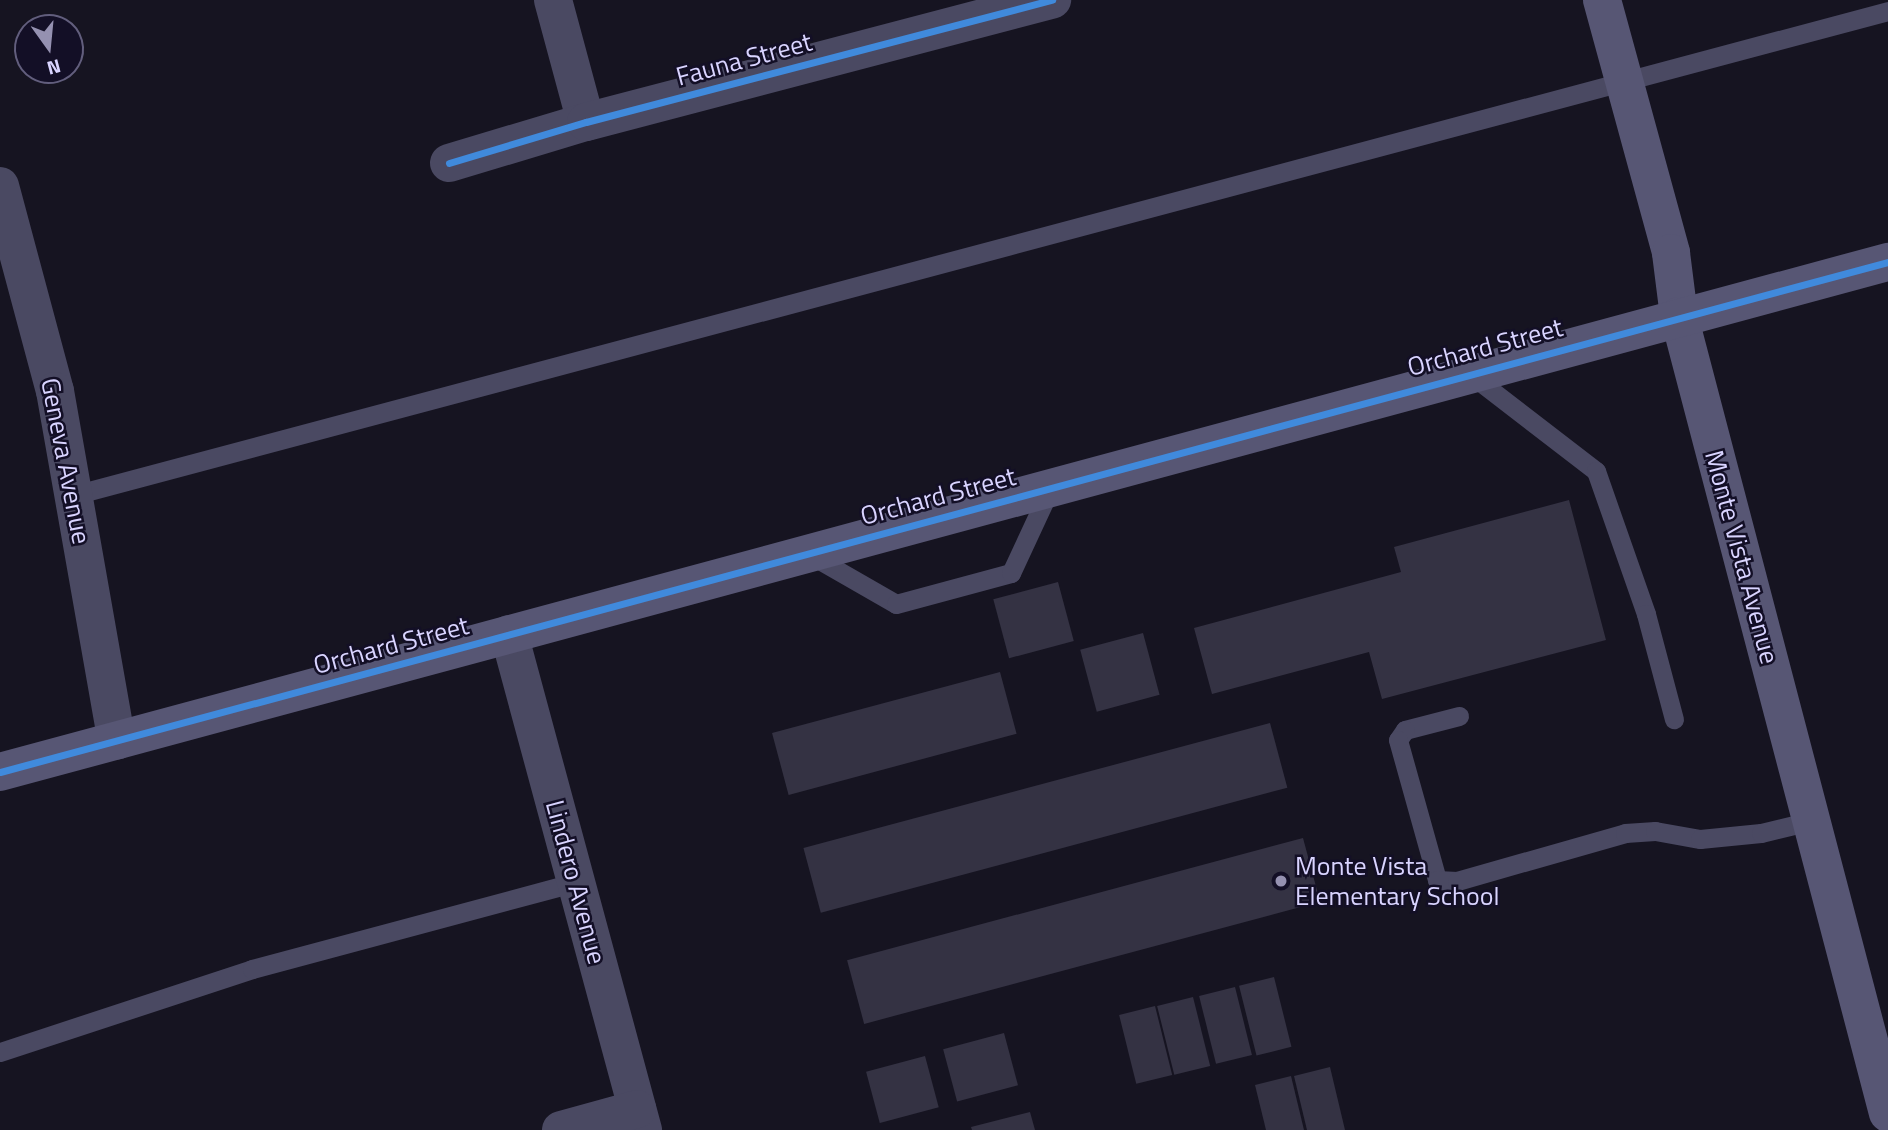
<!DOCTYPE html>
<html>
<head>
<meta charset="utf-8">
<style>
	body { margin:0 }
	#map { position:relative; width:1888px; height:1130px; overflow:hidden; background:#161421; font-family:"Titillium Web",sans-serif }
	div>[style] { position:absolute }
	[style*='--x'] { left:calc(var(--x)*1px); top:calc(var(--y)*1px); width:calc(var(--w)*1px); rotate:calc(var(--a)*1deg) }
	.building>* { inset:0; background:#343243; transform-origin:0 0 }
	.lane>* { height:19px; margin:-9.5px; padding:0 9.5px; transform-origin:9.5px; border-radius:9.5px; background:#4a4962 }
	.street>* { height:38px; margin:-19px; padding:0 19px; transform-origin:19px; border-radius:19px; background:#4a4962 }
	.secondary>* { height:38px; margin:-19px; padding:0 19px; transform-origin:19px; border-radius:19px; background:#575674 }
	.cycleway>* { height:7px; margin:-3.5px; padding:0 3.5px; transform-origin:3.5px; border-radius:3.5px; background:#408adc }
	.dots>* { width:19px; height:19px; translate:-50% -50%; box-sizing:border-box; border:4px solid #130f26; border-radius:50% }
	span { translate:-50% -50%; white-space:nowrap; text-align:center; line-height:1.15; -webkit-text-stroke:5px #130f26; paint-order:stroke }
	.street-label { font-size:26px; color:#d9d4ff }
	.poi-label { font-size:26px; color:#d9d4ff }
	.left { translate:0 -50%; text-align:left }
	.north { position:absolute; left:14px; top:14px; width:70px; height:70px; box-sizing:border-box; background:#130f26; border:2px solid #625e7d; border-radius:50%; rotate:165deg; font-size:19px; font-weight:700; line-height:28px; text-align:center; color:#d9d4ff }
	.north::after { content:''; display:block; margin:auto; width:24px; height:32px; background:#9591b1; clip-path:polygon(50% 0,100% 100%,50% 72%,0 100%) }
</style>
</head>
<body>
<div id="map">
	<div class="building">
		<i style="clip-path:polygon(1569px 500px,1606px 640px,1382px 699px,1369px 652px,1212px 694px,1194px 628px,1401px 572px,1394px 547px)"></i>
		<i style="left:1058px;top:582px;width:61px;height:67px;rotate:75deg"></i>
		<i style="left:1143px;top:633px;width:64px;height:65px;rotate:75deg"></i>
		<i style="left:1000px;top:672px;width:64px;height:236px;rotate:75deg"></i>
		<i style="left:1270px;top:723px;width:67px;height:483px;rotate:75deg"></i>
		<i style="left:1303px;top:838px;width:66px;height:472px;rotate:75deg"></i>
		<i style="left:1274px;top:977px;width:72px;height:36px;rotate:76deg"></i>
		<i style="left:1235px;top:987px;width:70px;height:37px;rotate:76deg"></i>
		<i style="left:1193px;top:997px;width:71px;height:37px;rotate:76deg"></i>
		<i style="left:1155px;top:1006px;width:71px;height:37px;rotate:76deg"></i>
		<i style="left:1004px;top:1033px;width:54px;height:63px;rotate:75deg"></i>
		<i style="left:925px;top:1056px;width:53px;height:61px;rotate:75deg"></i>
		<i style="clip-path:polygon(1330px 1067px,1345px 1130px,1307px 1130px,1294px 1076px)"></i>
		<i style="clip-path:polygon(1291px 1076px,1304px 1130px,1266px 1130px,1255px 1085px)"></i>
		<i style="clip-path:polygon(1030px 1112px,1035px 1130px,972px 1130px,971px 1127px)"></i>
	</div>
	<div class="lane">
		<i style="--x:1470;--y:374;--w:159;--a:37.6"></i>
		<i style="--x:1596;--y:471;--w:151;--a:70.7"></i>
		<i style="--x:1646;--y:614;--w:109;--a:75.1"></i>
		<i style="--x:74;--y:495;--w:1877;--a:-14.94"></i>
		<i style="--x:809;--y:554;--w:100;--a:29.9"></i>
		<i style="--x:896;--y:604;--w:119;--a:-15.1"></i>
		<i style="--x:1011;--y:573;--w:93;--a:-65.1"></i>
		<i style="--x:1459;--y:716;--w:56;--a:165.5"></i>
		<i style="--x:1405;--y:730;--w:12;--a:125"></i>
		<i style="--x:1398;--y:740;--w:145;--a:74.4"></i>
		<i style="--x:1437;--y:880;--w:20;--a:3"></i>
		<i style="--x:1457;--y:881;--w:175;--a:-15.9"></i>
		<i style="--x:1625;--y:833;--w:30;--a:-4"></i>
		<i style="--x:1655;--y:831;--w:46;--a:10.1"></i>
		<i style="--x:1700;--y:839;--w:61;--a:-5.6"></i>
		<i style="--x:1761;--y:833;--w:51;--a:-13.5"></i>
		<i style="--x:0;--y:1052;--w:265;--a:-18.2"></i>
		<i style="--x:252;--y:969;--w:335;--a:-15"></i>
	</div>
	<div class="street">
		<i style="--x:553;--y:0;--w:126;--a:74.9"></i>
		<i style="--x:449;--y:163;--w:143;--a:-16.7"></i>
		<i style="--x:586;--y:122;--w:482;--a:-14.7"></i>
		<i style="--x:0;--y:186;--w:212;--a:75"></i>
		<i style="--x:55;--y:391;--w:355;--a:80"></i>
		<i style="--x:509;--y:634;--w:514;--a:74.88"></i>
		<i style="--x:561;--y:1130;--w:79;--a:-15.4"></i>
	</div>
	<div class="secondary">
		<i style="--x:1602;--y:0;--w:262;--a:74.7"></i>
		<i style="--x:1671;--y:253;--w:64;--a:82.8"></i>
		<i style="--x:1679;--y:316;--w:824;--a:75.31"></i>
		<i style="--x:0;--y:772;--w:1956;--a:-15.12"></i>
	</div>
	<div class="cycleway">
		<i style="--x:449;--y:163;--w:143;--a:-16.7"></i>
		<i style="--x:586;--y:122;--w:482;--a:-14.7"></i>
		<i style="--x:0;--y:772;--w:1956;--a:-15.12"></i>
	</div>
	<div class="dots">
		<i style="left:1281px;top:881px;background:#9591b1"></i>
	</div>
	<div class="street-label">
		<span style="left:744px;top:59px;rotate:-15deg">Fauna Street</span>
		<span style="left:1485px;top:347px;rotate:-15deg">Orchard Street</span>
		<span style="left:66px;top:461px;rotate:79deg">Geneva Avenue</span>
		<span style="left:938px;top:496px;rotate:-15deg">Orchard Street</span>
		<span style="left:1742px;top:557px;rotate:75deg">Monte Vista Avenue</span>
		<span style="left:391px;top:645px;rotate:-15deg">Orchard Street</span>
		<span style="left:576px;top:882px;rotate:75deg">Lindero Avenue</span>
	</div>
	<div class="poi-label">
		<span class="left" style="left:1295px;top:881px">Monte Vista<br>Elementary School</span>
	</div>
	<div class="north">N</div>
</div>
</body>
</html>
